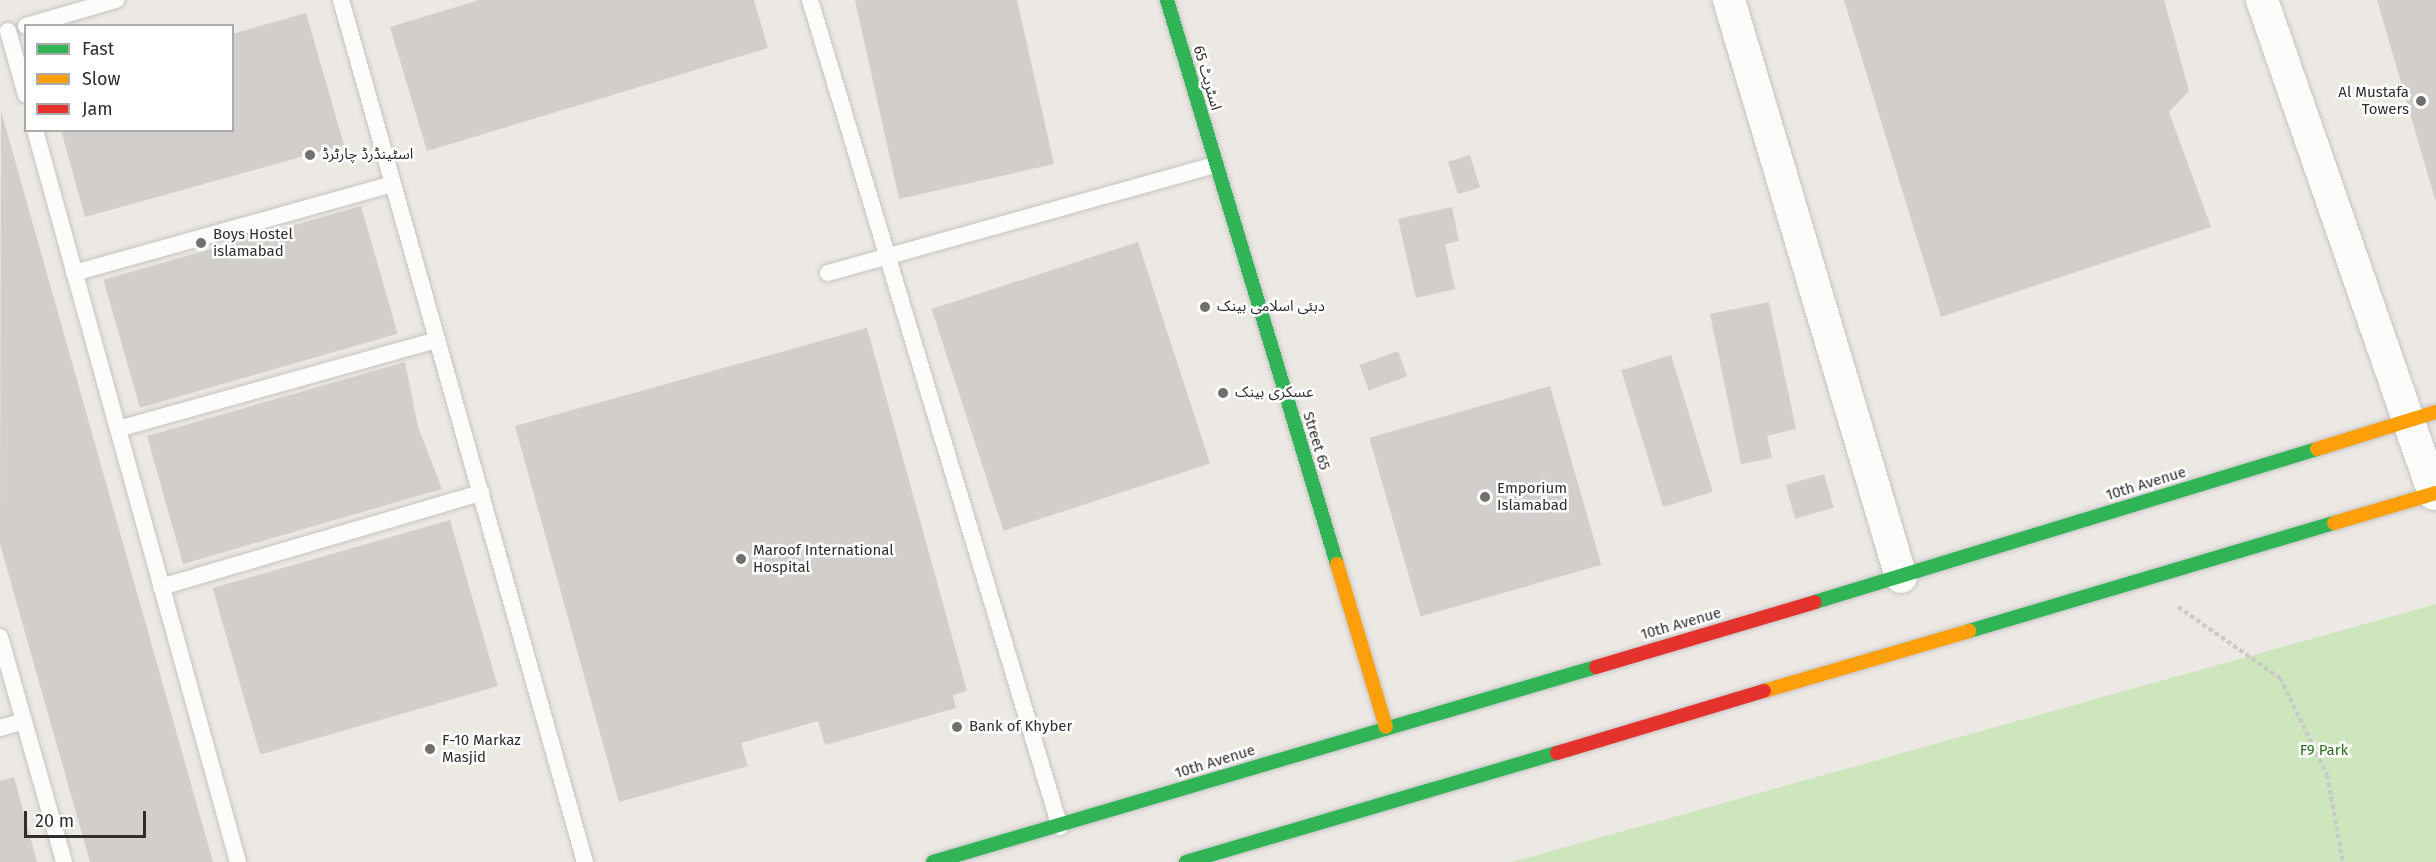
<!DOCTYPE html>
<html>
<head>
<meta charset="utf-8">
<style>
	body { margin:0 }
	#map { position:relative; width:2436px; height:862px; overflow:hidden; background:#ece8e4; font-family:"Fira Sans","Noto Sans Arabic",sans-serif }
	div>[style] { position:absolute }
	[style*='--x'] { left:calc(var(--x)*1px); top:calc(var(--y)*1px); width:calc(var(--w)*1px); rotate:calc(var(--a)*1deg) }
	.green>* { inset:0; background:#cee6be }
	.building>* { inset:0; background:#d1cecb; transform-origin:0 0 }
	.path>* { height:4px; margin-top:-2px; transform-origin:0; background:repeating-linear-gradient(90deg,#c9c9c8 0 4.5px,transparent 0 7.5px) }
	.roads { filter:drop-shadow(0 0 2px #c5c4c5) drop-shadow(0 0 2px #c5c4c5) }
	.lane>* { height:16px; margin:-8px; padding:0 8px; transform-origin:8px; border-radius:8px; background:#fcfcfb }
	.street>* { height:32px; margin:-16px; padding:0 16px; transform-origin:16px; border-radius:16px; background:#fcfcfb }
	.fast>* { height:14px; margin:-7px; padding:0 7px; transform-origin:7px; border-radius:7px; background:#30b455 }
	.slow>* { height:14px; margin:-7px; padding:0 7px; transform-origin:7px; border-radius:7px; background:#ff9f0a }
	.jam>* { height:14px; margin:-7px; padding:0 7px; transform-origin:7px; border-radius:7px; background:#e5322d }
	.dots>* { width:16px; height:16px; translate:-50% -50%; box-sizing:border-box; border:3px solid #fff; border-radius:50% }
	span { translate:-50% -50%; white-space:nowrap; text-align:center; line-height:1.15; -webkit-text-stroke:5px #fff; paint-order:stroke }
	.street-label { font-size:15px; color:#2e2e2e }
	.poi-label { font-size:15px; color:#2e2e2e }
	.right { translate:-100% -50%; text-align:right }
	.left { translate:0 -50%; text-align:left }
	.park-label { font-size:15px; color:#2c6e1b }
	.legend { position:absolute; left:24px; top:24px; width:210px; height:108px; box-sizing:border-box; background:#fff; border:2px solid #ababab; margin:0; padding:8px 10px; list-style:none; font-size:18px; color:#2e2e2e }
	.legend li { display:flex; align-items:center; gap:12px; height:30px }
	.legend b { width:30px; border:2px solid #ababab }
	.scale { position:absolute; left:24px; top:811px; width:122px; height:27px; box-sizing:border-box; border:3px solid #2e2e2e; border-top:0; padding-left:8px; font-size:18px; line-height:21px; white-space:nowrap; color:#2e2e2e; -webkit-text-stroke:4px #fff; paint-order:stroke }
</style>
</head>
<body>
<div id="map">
	<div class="green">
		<i style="clip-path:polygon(2436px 604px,2436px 862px,1512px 862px)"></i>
	</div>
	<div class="building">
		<i style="clip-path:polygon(479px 0,754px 0,768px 48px,427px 151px,390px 27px)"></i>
		<i style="clip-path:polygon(855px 0,1017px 0,1054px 164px,899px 199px)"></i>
		<i style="clip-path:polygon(1844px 0,2164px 0,2189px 91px,2169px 112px,2211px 227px,1941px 317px)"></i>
		<i style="clip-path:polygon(2377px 0,2436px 0,2436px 199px,2435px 199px)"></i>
		<i style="clip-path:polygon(306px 13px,344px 145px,85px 217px,61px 130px,232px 130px,232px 34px)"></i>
		<i style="clip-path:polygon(1px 111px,213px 862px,90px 862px,0 544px)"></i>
		<i style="left:1470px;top:155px;width:34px;height:23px;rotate:73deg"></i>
		<i style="left:361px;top:206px;width:133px;height:268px;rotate:74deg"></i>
		<i style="clip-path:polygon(1452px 207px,1459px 241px,1445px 244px,1455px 289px,1416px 298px,1398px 219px)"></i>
		<i style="left:1138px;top:242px;width:233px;height:217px;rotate:72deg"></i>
		<i style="clip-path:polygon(1769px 302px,1796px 429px,1767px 436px,1772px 458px,1741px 464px,1710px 314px)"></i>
		<i style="clip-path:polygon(867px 328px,967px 691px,953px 695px,956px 708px,825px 745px,818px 721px,741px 743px,748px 766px,619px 802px,515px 426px)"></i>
		<i style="left:1398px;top:351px;width:27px;height:41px;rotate:70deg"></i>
		<i style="left:1671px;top:355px;width:143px;height:52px;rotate:73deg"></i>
		<i style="clip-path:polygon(405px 362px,418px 427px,442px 489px,183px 564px,147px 436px)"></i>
		<i style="left:1550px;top:386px;width:186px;height:188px;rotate:74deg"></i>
		<i style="left:1824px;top:474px;width:35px;height:40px;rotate:74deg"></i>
		<i style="left:450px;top:520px;width:173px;height:247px;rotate:74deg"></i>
		<i style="clip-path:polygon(14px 777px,37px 862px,0 862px,0 781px)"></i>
	</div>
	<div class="path">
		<i style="--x:2178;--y:607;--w:124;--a:34.8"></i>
		<i style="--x:2280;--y:678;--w:108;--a:64.1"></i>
		<i style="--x:2327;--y:775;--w:88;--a:79.6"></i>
	</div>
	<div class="roads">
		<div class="lane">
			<i style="--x:341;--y:0;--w:896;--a:74.2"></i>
			<i style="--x:810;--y:0;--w:864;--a:73.18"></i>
			<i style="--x:26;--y:26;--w:94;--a:-16.1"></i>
			<i style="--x:8;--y:31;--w:66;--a:74.3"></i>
			<i style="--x:35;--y:130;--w:760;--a:74.5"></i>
			<i style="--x:74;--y:273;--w:331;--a:-15.6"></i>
			<i style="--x:828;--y:273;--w:401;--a:-15.6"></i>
			<i style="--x:118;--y:429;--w:331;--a:-15.6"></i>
			<i style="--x:161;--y:587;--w:334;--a:-16.4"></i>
			<i style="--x:0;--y:637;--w:234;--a:74.1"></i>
			<i style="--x:0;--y:728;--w:25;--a:-16"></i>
		</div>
		<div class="street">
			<i style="--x:1729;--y:0;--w:602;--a:73.4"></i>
			<i style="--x:2262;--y:0;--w:523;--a:70.8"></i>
		</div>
		<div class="fast">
			<i style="--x:1167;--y:0;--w:589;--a:73.23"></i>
			<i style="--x:1815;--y:602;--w:525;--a:-16.95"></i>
			<i style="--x:1969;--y:631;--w:381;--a:-16.5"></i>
			<i style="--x:933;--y:862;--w:691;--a:-16.39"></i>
			<i style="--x:1186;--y:862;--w:387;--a:-16.4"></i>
		</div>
		<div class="slow">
			<i style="--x:2317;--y:449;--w:125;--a:-17.3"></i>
			<i style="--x:2334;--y:523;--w:106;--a:-16.4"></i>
			<i style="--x:1337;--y:564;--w:170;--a:73.3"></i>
			<i style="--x:1764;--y:691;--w:214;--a:-16.3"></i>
		</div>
		<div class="jam">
			<i style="--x:1596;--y:667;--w:228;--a:-16.5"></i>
			<i style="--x:1557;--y:753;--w:216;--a:-16.7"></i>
		</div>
	</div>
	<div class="dots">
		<i style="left:2421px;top:101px;background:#706f6e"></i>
		<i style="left:310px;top:155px;background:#706f6e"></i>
		<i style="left:201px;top:243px;background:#706f6e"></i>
		<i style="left:1205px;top:307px;background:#706f6e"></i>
		<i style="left:1223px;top:393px;background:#706f6e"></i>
		<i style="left:1485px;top:497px;background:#706f6e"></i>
		<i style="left:741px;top:559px;background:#706f6e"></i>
		<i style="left:957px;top:727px;background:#706f6e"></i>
		<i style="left:430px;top:749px;background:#706f6e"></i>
	</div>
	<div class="street-label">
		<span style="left:1207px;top:78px;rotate:74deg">اسٹریٹ 65</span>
		<span style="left:1316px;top:441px;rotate:73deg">Street 65</span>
		<span style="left:2146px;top:484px;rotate:-17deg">10th Avenue</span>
		<span style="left:1681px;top:624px;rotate:-16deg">10th Avenue</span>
		<span style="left:1215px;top:762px;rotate:-17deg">10th Avenue</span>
	</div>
	<div class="poi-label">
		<span class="right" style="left:2409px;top:101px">Al Mustafa<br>Towers</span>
		<span class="left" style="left:322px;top:155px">اسٹینڈرڈ چارٹرڈ</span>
		<span class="left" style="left:213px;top:243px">Boys Hostel<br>islamabad</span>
		<span class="left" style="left:1217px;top:307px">دبئی اسلامی بینک</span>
		<span class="left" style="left:1235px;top:393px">عسکری بینک</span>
		<span class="left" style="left:1497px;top:497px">Emporium<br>Islamabad</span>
		<span class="left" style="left:753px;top:559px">Maroof International<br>Hospital</span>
		<span class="left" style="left:969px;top:727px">Bank of Khyber</span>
		<span class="left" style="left:442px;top:749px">F-10 Markaz<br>Masjid</span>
	</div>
	<div class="park-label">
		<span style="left:2324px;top:751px">F9 Park</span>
	</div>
	<ul class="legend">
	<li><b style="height:8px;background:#30b455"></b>Fast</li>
	<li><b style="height:8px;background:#ff9f0a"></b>Slow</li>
	<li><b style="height:8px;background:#e5322d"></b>Jam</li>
	</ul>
	<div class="scale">20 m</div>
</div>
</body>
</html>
